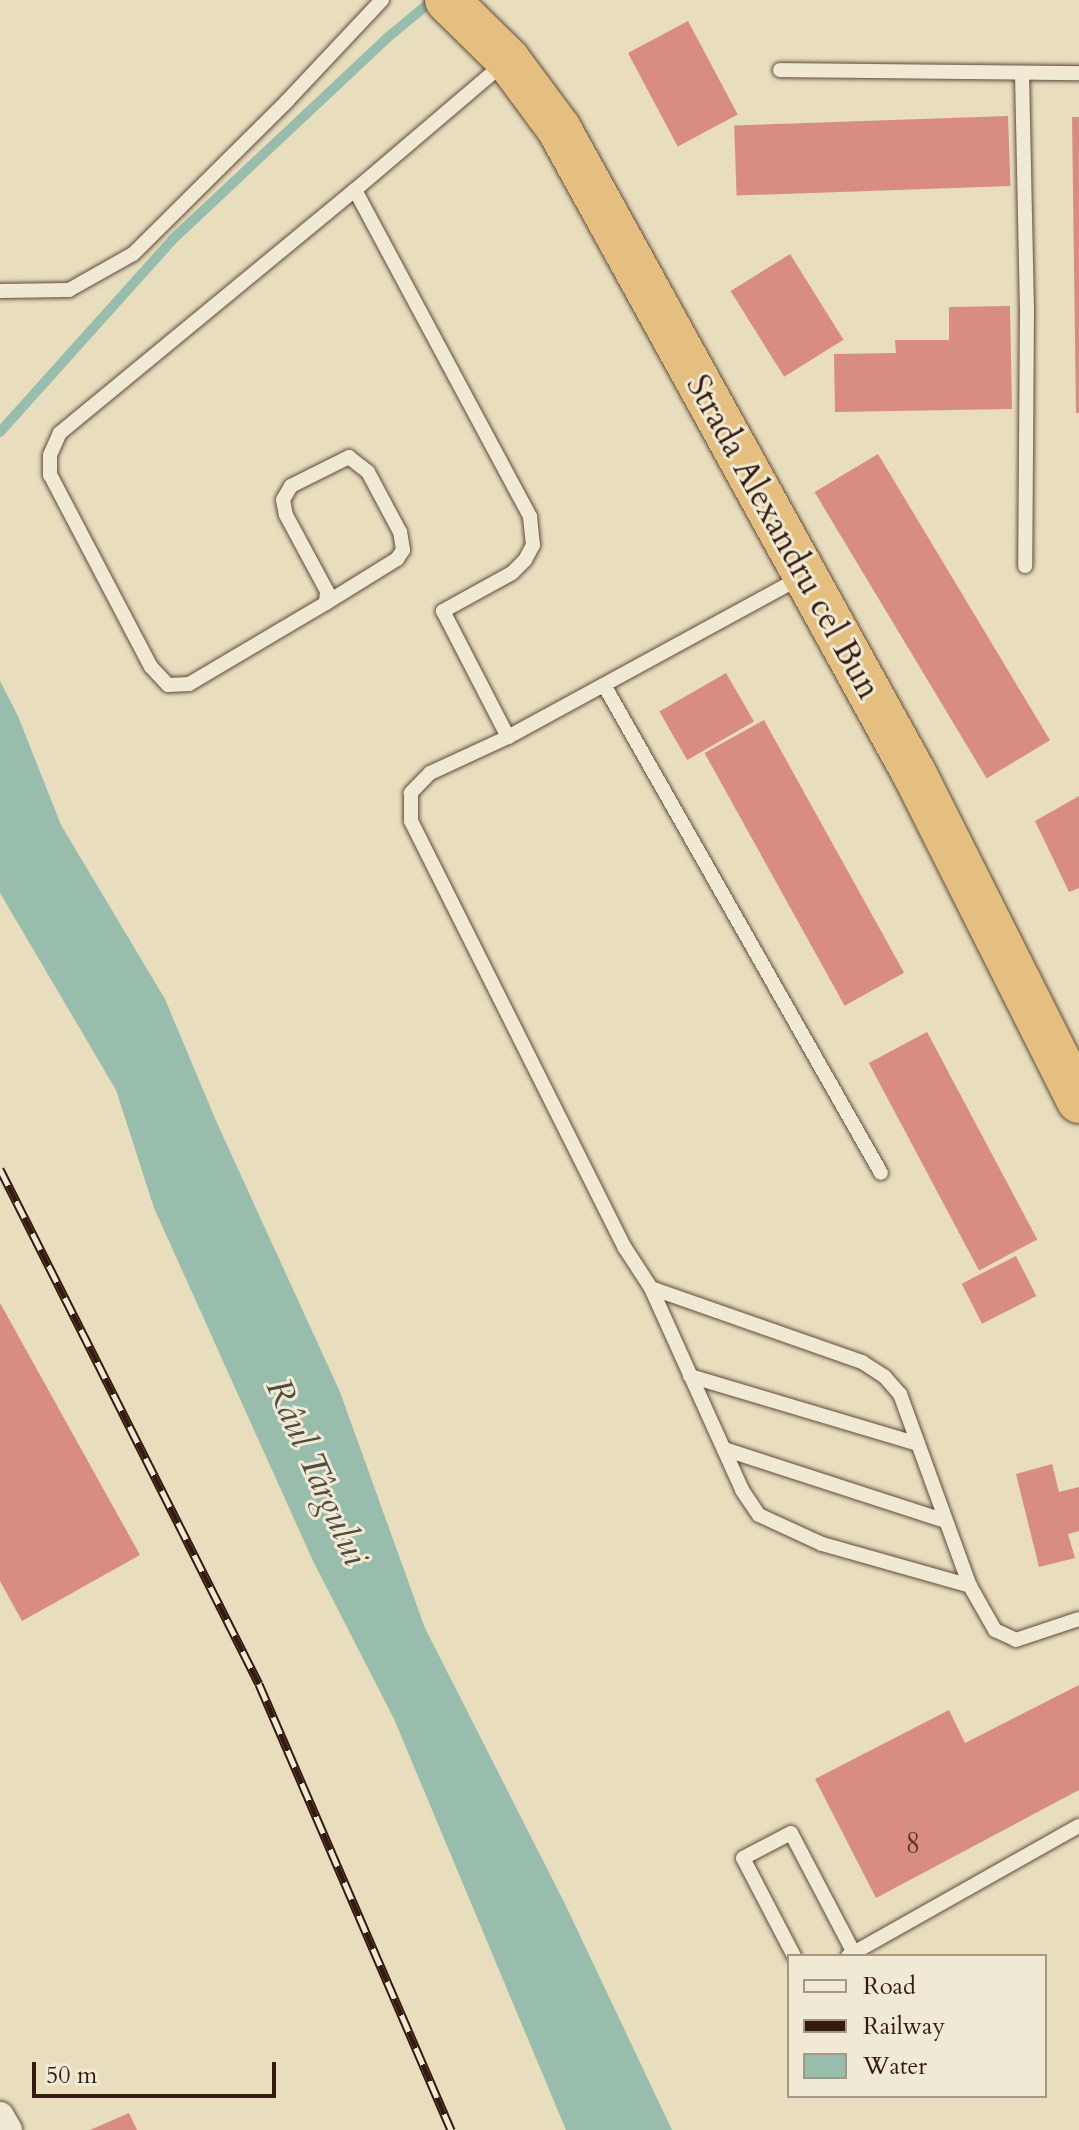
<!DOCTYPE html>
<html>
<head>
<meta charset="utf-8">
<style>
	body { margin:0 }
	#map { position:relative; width:1079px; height:2130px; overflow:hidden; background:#e8debe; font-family:Cardo,serif }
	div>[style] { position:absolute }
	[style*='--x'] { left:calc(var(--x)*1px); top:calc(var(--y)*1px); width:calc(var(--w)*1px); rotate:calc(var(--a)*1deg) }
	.water>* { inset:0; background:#98bdac }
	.stream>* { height:10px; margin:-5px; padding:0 5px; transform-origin:5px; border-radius:5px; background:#98bdac }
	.building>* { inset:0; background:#d98c81; transform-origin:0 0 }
	.roads { filter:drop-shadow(0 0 2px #614b3c) drop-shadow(0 0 2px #614b3c) }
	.service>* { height:14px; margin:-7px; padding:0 7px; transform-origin:7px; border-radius:7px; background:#f0ead5 }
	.minor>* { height:28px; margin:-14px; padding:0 14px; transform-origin:14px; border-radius:14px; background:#f0ead5 }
	.trunk>* { height:44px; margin:-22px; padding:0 22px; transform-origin:22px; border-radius:22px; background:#e4bf7f }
	.rail>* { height:9px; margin-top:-4.5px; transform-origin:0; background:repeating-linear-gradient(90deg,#f0ead5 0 18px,#341a10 0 36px); box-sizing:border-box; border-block:2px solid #341a10 }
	span { translate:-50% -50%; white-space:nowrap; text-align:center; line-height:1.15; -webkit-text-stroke:6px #f0ead5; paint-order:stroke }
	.number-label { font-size:30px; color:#5d362c }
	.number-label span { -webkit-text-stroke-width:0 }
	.street-label { font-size:34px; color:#341a10 }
	.water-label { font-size:36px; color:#524b3f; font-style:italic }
	.legend { position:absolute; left:787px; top:1954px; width:260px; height:144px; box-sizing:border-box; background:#f0ead5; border:2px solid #a59786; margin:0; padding:10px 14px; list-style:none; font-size:24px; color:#341a10 }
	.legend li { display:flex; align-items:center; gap:16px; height:40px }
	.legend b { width:40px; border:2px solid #a59786 }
	.scale { position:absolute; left:32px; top:2062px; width:244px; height:36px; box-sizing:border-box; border:4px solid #341a10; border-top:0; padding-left:10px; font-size:24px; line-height:28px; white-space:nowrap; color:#341a10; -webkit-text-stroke:6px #f0ead5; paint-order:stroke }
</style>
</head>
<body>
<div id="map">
	<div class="water">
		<i style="clip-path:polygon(0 681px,18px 716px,61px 825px,165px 999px,217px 1123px,340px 1392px,425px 1628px,565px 1904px,672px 2130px,566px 2130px,394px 1719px,313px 1561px,154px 1208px,116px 1090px,0 893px)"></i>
	</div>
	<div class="stream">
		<i style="--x:0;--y:432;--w:258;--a:-48.1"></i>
		<i style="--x:172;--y:240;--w:295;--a:-43.2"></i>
		<i style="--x:387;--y:38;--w:60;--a:-39.6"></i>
	</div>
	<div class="building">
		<i style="left:688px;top:21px;width:106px;height:68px;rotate:62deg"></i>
		<i style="left:1008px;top:116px;width:70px;height:274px;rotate:88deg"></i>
		<i style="clip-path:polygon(1072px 117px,1079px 117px,1079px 413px,1076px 413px)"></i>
		<i style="left:790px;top:254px;width:101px;height:70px;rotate:58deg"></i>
		<i style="clip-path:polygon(1010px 306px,1012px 409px,835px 412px,834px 354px,896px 353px,895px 340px,949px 340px,949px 307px)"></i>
		<i style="left:878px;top:454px;width:334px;height:74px;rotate:59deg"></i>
		<i style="left:726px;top:673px;width:56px;height:77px;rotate:60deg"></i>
		<i style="left:764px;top:720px;width:289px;height:68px;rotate:61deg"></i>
		<i style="clip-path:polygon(1079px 796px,1079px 888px,1069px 892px,1035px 821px)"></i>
		<i style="left:927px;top:1032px;width:235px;height:66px;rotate:62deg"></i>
		<i style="left:1016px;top:1256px;width:45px;height:61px;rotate:63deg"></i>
		<i style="clip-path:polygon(0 1303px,140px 1555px,22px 1621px,0 1581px)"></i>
		<i style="clip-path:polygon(1052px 1464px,1059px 1492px,1079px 1487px,1079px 1531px,1068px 1534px,1075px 1558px,1039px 1567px,1016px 1474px)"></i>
		<i style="clip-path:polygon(1079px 1685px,1079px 1790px,876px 1898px,815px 1779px,949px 1710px,965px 1743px)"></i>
		<i style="clip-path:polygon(129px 2113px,137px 2130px,90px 2130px)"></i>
	</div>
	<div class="roads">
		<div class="service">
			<i style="--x:780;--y:70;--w:299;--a:0.6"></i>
			<i style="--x:1022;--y:73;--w:234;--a:88.8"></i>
			<i style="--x:1027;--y:307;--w:259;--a:90.4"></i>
			<i style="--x:355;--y:190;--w:196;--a:-40.4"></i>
			<i style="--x:0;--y:291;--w:69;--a:-0.8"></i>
			<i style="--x:69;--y:290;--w:73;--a:-29.4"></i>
			<i style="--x:133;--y:254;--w:217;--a:-44.8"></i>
			<i style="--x:287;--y:101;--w:139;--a:-46.8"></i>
			<i style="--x:326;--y:603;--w:84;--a:-31.8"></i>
			<i style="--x:397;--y:559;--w:11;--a:-56"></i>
			<i style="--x:403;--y:550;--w:18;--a:-99"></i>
			<i style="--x:400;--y:532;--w:68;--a:-118.1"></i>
			<i style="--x:368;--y:472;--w:24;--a:-142"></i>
			<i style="--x:349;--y:457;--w:65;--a:153.4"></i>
			<i style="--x:291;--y:486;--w:16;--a:120"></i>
			<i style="--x:283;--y:500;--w:15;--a:79"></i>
			<i style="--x:286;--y:515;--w:86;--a:61.7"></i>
			<i style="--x:327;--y:591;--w:12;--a:95"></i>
			<i style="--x:326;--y:603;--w:159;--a:149.4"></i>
			<i style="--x:189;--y:684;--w:21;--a:177"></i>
			<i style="--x:168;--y:685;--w:25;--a:-133"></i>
			<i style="--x:151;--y:667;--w:217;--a:-117.7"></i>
			<i style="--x:50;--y:475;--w:20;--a:-90"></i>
			<i style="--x:50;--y:455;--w:24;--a:-66"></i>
			<i style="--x:60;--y:433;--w:382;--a:-39.5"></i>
			<i style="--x:355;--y:190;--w:371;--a:61.8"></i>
			<i style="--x:530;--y:517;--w:28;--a:84"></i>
			<i style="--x:533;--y:545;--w:17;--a:118"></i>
			<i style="--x:525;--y:560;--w:18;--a:135"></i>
			<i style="--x:512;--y:573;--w:79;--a:151.2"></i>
			<i style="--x:443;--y:611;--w:142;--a:62.7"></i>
			<i style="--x:508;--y:737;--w:332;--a:-28.6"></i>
			<i style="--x:604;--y:685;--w:561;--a:60.42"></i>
			<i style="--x:508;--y:737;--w:86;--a:155.2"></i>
			<i style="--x:430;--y:773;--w:28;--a:134"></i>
			<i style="--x:411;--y:793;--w:28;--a:90"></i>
			<i style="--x:411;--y:821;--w:478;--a:63.4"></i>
			<i style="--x:625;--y:1248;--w:48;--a:57"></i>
			<i style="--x:651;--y:1288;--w:224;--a:19.3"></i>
			<i style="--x:862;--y:1362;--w:27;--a:33"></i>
			<i style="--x:885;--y:1377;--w:23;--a:49"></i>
			<i style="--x:900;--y:1394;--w:204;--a:70"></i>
			<i style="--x:970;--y:1586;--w:51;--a:60.4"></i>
			<i style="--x:995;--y:1630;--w:23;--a:25"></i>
			<i style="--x:1016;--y:1640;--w:66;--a:-18.4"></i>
			<i style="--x:651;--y:1288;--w:222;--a:65.7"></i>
			<i style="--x:742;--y:1490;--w:30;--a:56"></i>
			<i style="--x:759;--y:1515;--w:69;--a:24.7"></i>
			<i style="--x:822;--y:1544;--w:154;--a:15.8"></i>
			<i style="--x:690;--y:1376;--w:238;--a:16.6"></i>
			<i style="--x:724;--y:1449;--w:233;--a:18"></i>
			<i style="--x:794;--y:1956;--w:110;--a:-117.5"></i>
			<i style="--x:743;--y:1858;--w:54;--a:-27.5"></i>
			<i style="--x:791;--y:1833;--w:136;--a:62.3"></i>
			<i style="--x:848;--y:1956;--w:265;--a:-29.4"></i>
		</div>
		<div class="minor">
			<i style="--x:0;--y:2116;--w:16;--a:60"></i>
		</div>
		<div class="trunk">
			<i style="--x:447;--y:0;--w:86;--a:44.5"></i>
			<i style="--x:508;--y:60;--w:86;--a:53.5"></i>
			<i style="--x:559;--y:129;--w:738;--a:61.14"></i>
			<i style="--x:915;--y:775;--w:365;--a:63.3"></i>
		</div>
	</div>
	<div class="rail">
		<i style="--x:0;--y:1169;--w:576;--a:63.3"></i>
		<i style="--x:259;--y:1684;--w:486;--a:66.7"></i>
	</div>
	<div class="number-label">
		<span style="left:913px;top:1844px">8</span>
	</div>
	<div class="street-label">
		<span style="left:783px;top:537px;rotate:61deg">Strada Alexandru cel Bun</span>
	</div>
	<div class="water-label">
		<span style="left:317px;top:1472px;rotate:66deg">Râul Târgului</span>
	</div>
	<ul class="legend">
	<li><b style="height:10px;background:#f0ead5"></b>Road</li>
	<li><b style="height:10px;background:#341a10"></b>Railway</li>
	<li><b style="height:22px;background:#98bdac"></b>Water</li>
	</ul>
	<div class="scale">50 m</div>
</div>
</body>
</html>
